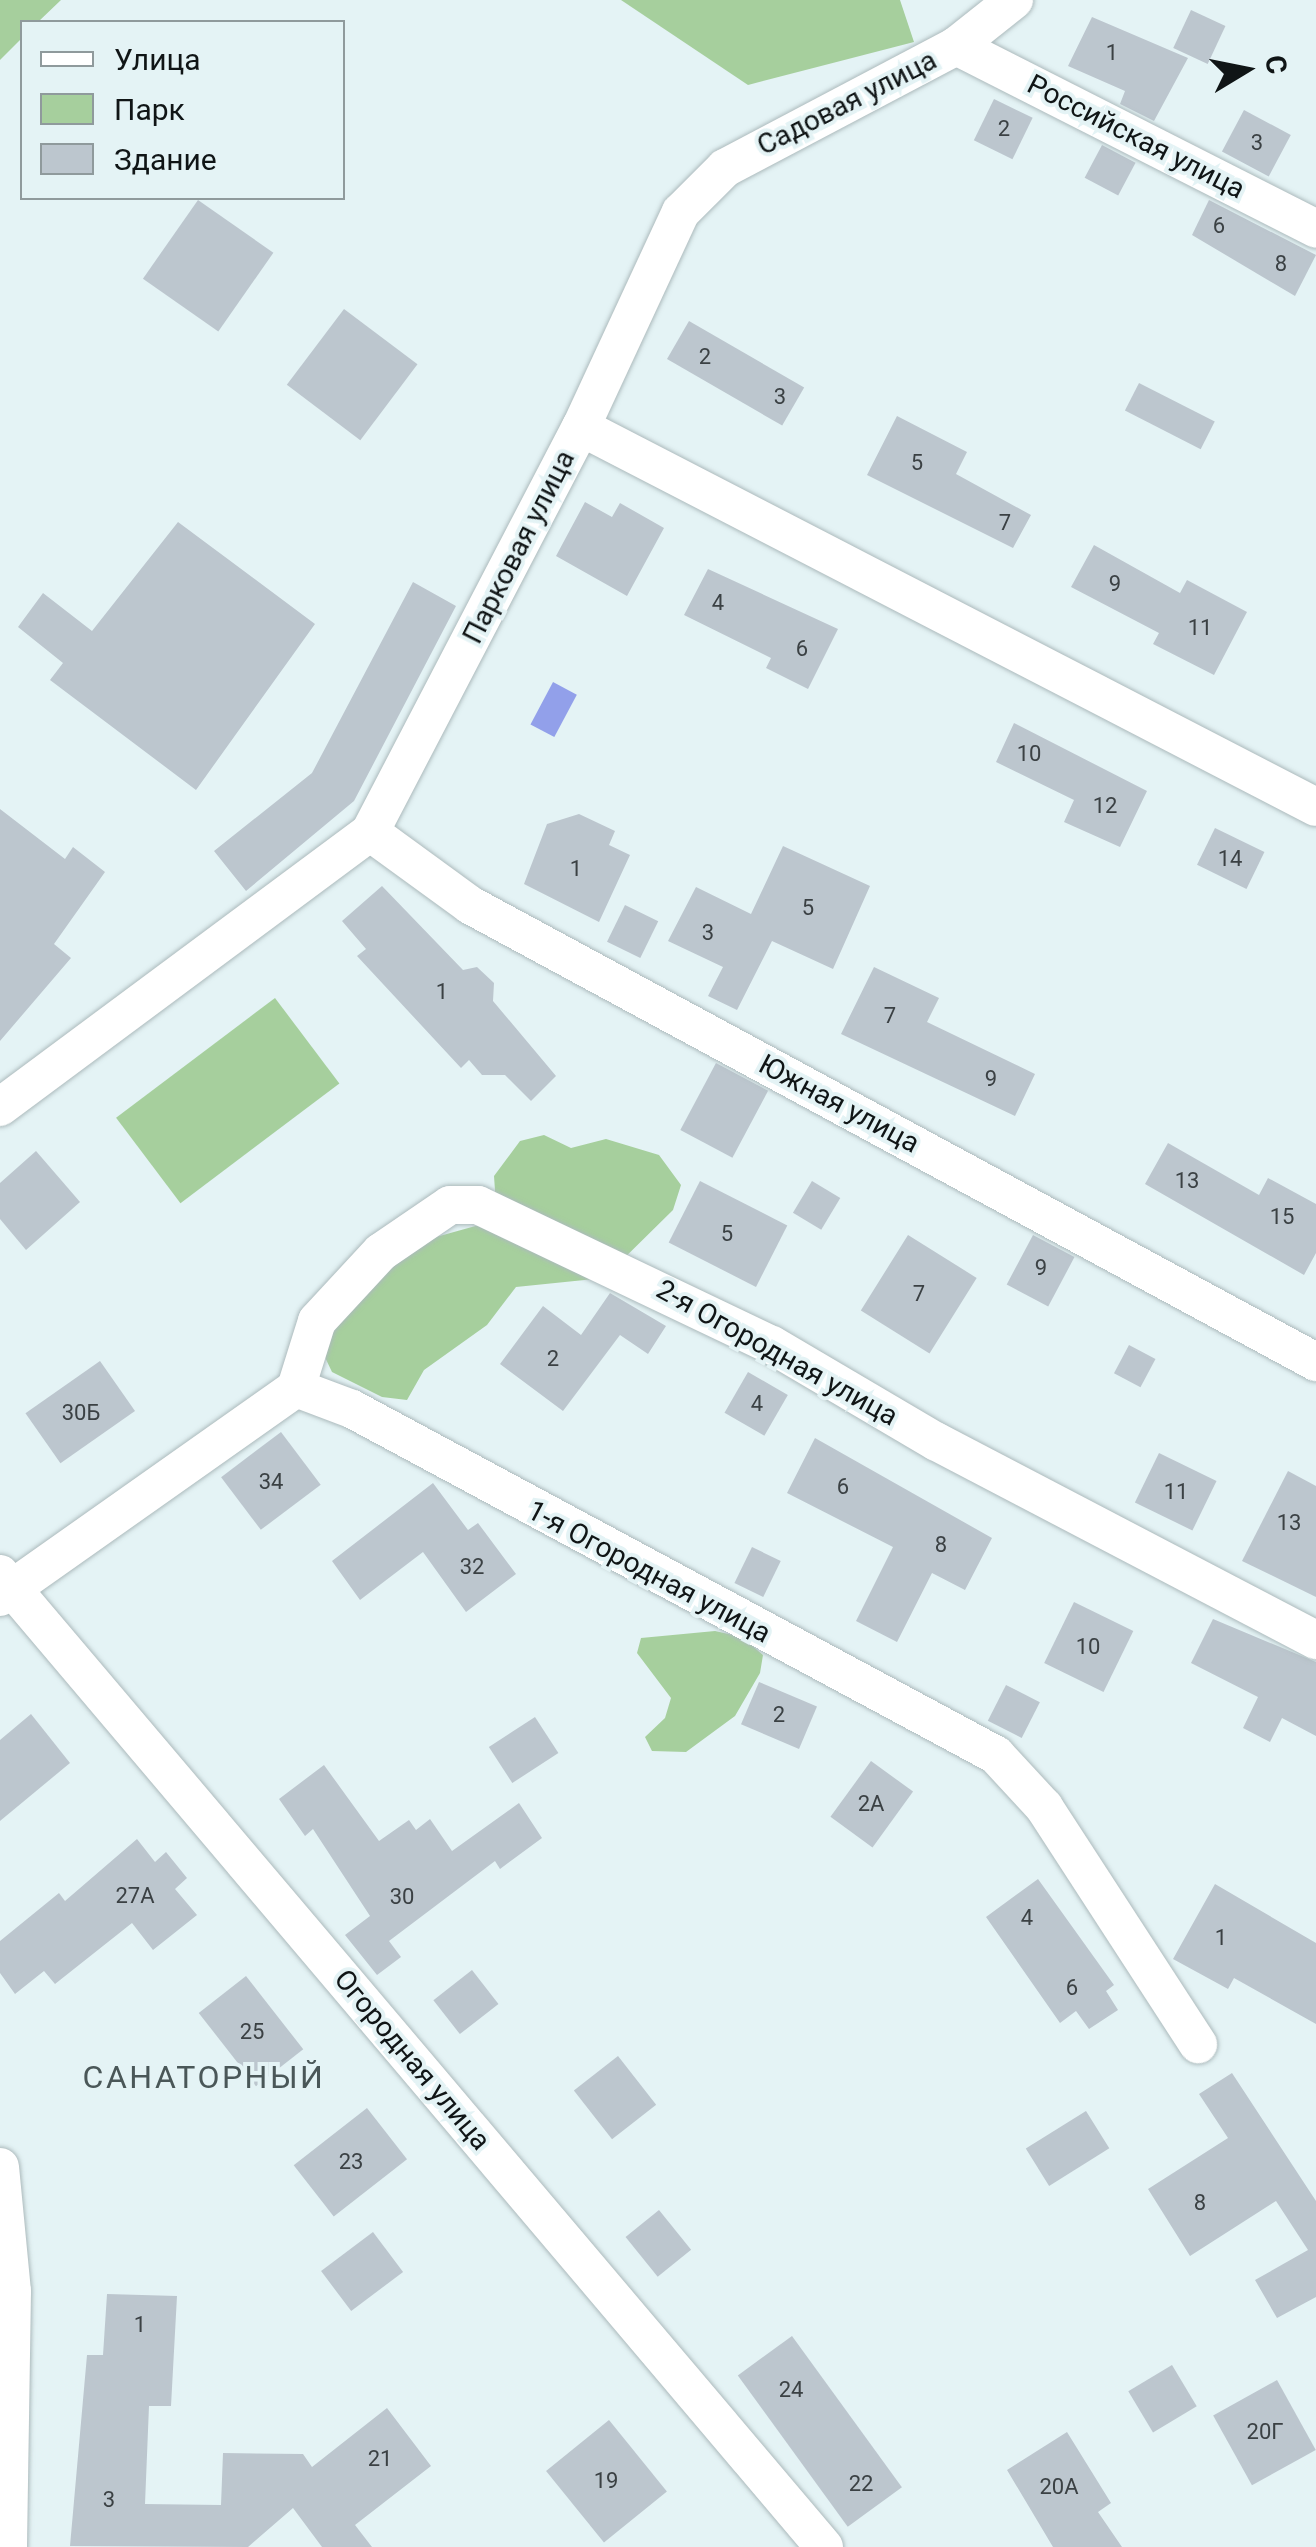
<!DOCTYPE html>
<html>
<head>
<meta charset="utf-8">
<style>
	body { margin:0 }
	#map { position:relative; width:1316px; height:2547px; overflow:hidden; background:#e4f3f5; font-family:Roboto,sans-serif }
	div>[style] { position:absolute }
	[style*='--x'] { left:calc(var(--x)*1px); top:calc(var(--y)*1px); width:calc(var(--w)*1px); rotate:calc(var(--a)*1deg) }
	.green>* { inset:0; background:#a6cf9d; transform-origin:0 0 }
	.water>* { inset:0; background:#92a0ea; transform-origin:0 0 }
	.building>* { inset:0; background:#bcc6ce; transform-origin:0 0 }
	.roads { filter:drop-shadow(0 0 2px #acbabc) drop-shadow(0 0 2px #acbabc) }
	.minor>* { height:38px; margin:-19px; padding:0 19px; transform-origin:19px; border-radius:19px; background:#fff }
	span { translate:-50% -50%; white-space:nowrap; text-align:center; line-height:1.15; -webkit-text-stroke:8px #e4f3f5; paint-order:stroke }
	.number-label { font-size:22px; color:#3b4144 }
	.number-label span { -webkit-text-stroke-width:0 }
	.street-label { font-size:28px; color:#101516 }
	.quarter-label { font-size:32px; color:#4a5758; letter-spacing:2.5px }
	.legend { position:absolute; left:20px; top:20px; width:325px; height:180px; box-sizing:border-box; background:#e4f3f5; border:2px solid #8f9a9c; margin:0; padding:12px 18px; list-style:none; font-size:30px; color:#101516 }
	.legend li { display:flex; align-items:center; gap:20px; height:50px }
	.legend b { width:50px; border:2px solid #8f9a9c }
	.north { position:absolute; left:1196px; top:20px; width:100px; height:100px; -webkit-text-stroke:8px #e4f3f5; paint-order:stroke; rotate:80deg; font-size:28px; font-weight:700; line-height:40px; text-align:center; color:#101516 }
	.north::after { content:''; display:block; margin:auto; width:35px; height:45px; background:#101516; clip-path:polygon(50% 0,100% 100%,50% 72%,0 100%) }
</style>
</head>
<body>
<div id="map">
	<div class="green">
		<i style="clip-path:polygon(0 0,61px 0,38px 22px,22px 22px,22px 38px,0 60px)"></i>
		<i style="clip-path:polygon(621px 0,900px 0,914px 42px,748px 85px)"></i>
		<i style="left:275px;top:998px;width:107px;height:199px;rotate:53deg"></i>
		<i style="clip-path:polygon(544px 1135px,571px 1148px,606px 1139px,659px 1155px,681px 1185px,673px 1210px,604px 1278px,516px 1287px,487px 1325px,424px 1370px,407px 1400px,382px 1397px,332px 1372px,322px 1351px,333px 1319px,389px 1265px,436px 1237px,497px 1220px,494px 1176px,520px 1141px)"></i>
		<i style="clip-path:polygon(715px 1631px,742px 1637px,763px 1655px,760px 1673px,735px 1716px,686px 1752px,652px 1751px,645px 1737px,665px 1718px,671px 1698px,637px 1653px,641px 1638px)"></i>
	</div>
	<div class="water">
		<i style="left:553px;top:682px;width:27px;height:48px;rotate:28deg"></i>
	</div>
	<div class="building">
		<i style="left:1191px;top:10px;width:38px;height:42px;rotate:25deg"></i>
		<i style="clip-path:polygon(1092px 17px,1188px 58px,1154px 121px,1120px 104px,1125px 91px,1068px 66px)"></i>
		<i style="left:994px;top:99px;width:43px;height:46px;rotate:26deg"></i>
		<i style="left:1244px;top:110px;width:53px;height:47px;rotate:28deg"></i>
		<i style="left:1102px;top:145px;width:38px;height:37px;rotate:28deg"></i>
		<i style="left:198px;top:200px;width:92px;height:96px;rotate:35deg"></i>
		<i style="clip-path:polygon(1209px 200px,1316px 255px,1295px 296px,1192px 235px)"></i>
		<i style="left:344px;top:309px;width:92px;height:95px;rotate:37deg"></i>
		<i style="left:689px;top:321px;width:133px;height:44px;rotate:30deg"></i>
		<i style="left:1139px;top:383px;width:85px;height:31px;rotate:27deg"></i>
		<i style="clip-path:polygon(897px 416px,967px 452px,956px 474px,1031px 515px,1013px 548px,867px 475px)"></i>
		<i style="clip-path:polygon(585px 502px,612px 517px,620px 503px,664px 528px,627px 596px,556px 556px)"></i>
		<i style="clip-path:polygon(178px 522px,315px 624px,196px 790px,50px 680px,63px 663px,18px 627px,43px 593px,92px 631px)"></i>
		<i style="clip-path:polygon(1094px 545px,1180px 593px,1187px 580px,1247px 612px,1214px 675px,1153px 644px,1159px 633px,1071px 587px)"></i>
		<i style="clip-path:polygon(708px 569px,838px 629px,808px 689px,766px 668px,771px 658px,684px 615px)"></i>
		<i style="clip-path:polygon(413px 582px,456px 606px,354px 801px,246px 891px,214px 851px,312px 773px)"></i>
		<i style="clip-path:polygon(1014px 723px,1147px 791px,1120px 847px,1064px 822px,1074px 800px,996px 762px)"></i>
		<i style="clip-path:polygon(0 809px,65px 859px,73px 847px,105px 872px,54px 944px,71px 958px,0 1041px)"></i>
		<i style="clip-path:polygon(579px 814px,615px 831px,609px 845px,630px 855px,599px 922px,524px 884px,547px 824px)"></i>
		<i style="left:1215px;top:828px;width:55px;height:41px;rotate:26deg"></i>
		<i style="clip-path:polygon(783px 846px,870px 886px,833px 969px,772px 941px,737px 1010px,708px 996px,723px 967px,668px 941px,696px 887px,751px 914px)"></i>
		<i style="clip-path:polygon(382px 886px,463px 970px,477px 967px,494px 983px,493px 1001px,556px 1076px,531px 1101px,505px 1075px,482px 1075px,469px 1060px,461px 1068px,357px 956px,366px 949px,342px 921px)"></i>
		<i style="left:625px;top:905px;width:37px;height:41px;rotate:26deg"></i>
		<i style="clip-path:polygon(874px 967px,939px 998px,927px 1022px,1035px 1074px,1015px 1116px,841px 1034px)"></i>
		<i style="left:716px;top:1063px;width:59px;height:76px;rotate:28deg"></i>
		<i style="clip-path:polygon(1168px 1143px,1259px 1195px,1268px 1178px,1316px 1204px,1316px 1253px,1304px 1275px,1145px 1184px)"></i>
		<i style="clip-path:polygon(36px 1151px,80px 1202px,26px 1250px,0 1219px,0 1183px)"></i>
		<i style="left:700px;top:1181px;width:98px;height:69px;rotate:27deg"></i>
		<i style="left:812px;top:1181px;width:33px;height:37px;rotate:31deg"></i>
		<i style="left:908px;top:1235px;width:81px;height:89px;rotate:32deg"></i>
		<i style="left:1033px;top:1235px;width:47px;height:56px;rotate:28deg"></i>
		<i style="clip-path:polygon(610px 1293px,666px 1326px,648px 1354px,620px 1335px,563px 1411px,500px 1364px,543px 1306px,581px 1335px)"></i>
		<i style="left:1129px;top:1345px;width:30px;height:32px;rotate:28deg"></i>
		<i style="left:100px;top:1361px;width:61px;height:91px;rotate:55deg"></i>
		<i style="left:748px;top:1372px;width:46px;height:47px;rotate:30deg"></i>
		<i style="left:281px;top:1432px;width:66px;height:75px;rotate:53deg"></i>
		<i style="clip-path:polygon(815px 1438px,992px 1538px,965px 1590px,932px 1573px,897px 1642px,856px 1621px,893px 1547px,787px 1493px)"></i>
		<i style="left:1159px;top:1453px;width:64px;height:55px;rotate:26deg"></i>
		<i style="clip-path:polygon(1288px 1471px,1316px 1486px,1316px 1597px,1242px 1561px)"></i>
		<i style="clip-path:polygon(433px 1483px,468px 1530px,478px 1523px,516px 1574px,466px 1612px,423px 1552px,360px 1600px,332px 1561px)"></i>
		<i style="left:752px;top:1547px;width:32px;height:40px;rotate:26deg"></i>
		<i style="left:1074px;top:1602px;width:66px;height:68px;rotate:26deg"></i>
		<i style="clip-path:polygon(1213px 1619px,1316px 1662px,1316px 1736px,1282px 1718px,1270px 1742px,1243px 1728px,1258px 1697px,1191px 1663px)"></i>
		<i style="left:759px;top:1682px;width:63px;height:46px;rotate:23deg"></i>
		<i style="left:1006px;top:1685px;width:38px;height:40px;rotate:27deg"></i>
		<i style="clip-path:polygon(31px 1714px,70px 1763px,0 1821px,0 1740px)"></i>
		<i style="left:535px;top:1717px;width:43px;height:55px;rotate:57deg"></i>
		<i style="left:871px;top:1761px;width:52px;height:69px;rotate:36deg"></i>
		<i style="clip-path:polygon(324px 1765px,379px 1841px,409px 1820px,416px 1830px,430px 1819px,452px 1851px,519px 1803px,542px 1838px,500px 1869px,495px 1861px,389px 1941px,401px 1957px,377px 1975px,345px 1935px,370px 1916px,313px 1829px,305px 1836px,279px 1799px)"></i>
		<i style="clip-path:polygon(137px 1839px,155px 1862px,166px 1852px,187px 1878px,175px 1889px,197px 1915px,153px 1950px,132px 1923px,55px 1984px,44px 1971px,15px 1994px,0 1973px,0 1941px,59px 1893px,65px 1901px)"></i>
		<i style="clip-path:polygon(1038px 1879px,1114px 1985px,1106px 1991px,1118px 2010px,1089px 2029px,1076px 2011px,1060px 2023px,986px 1917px)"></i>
		<i style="clip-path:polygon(1215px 1884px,1316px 1943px,1316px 2024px,1234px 1978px,1228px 1989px,1173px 1959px)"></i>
		<i style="left:472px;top:1970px;width:43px;height:49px;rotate:52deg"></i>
		<i style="left:246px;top:1976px;width:93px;height:60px;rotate:52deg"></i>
		<i style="left:618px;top:2056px;width:62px;height:56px;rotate:52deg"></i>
		<i style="clip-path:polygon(1232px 2073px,1316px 2201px,1316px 2297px,1277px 2318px,1255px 2280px,1308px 2250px,1276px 2201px,1190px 2256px,1148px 2189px,1228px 2138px,1199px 2094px)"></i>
		<i style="left:367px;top:2108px;width:65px;height:93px;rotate:52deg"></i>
		<i style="left:1086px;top:2111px;width:44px;height:71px;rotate:58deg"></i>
		<i style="left:659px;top:2210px;width:51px;height:43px;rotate:51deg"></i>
		<i style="left:373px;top:2232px;width:50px;height:65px;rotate:53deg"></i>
		<i style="clip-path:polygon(107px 2294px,177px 2296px,171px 2406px,149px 2406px,145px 2504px,221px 2505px,223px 2453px,303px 2454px,312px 2467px,387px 2408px,431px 2466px,355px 2525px,372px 2547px,322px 2547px,293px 2508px,248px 2547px,70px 2546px,87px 2355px,103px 2355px)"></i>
		<i style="left:792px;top:2336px;width:187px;height:67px;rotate:54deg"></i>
		<i style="left:1172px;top:2365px;width:48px;height:51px;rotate:59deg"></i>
		<i style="left:1277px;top:2380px;width:80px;height:73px;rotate:61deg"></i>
		<i style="left:609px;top:2420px;width:92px;height:81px;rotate:51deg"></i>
		<i style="clip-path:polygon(1067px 2432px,1111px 2503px,1098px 2512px,1122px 2547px,1053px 2547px,1007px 2470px)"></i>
	</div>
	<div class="roads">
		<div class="minor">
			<i style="--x:956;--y:46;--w:404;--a:26.9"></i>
			<i style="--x:581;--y:427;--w:237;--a:-65.1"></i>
			<i style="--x:681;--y:212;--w:62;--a:-45"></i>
			<i style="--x:725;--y:168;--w:261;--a:-27.8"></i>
			<i style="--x:956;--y:46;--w:74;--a:-38.4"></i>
			<i style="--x:370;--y:832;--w:124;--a:36.1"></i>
			<i style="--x:470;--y:905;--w:962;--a:28.38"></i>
			<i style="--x:0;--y:1107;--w:461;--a:-36.6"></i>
			<i style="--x:370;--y:832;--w:457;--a:-62.5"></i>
			<i style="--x:581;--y:427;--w:827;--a:27.34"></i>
			<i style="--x:296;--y:1388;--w:70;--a:-72.6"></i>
			<i style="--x:317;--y:1321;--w:94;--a:-47.2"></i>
			<i style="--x:381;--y:1252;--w:83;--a:-34.3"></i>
			<i style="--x:450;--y:1205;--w:28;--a:0"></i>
			<i style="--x:478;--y:1205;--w:326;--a:25.5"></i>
			<i style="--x:772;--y:1345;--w:191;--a:30.5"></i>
			<i style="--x:937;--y:1442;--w:428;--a:27.6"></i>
			<i style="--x:0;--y:1574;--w:1275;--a:49.74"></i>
			<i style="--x:0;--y:1597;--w:362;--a:-35.2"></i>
			<i style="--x:296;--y:1388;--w:60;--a:20.6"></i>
			<i style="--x:352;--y:1409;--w:731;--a:28.25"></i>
			<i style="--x:996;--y:1755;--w:71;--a:47.3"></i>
			<i style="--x:1044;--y:1807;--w:283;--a:57"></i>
			<i style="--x:0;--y:2167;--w:125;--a:84.5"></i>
			<i style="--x:12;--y:2291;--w:256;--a:90.9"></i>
		</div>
	</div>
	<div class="number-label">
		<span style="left:1112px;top:53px">1</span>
		<span style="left:1004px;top:129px">2</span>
		<span style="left:1257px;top:143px">3</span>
		<span style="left:1219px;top:226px">6</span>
		<span style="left:1281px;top:264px">8</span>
		<span style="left:705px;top:357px">2</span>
		<span style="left:780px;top:397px">3</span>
		<span style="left:917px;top:463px">5</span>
		<span style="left:1005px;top:523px">7</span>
		<span style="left:1115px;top:584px">9</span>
		<span style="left:718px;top:603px">4</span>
		<span style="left:1200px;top:628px">11</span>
		<span style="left:802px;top:649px">6</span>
		<span style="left:1029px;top:754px">10</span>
		<span style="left:1105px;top:806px">12</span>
		<span style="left:1230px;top:859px">14</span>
		<span style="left:576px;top:869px">1</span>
		<span style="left:808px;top:908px">5</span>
		<span style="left:708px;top:933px">3</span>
		<span style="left:442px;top:992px">1</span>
		<span style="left:890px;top:1016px">7</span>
		<span style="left:991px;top:1079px">9</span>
		<span style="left:1187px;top:1181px">13</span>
		<span style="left:1282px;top:1217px">15</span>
		<span style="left:727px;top:1234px">5</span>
		<span style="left:1041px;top:1268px">9</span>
		<span style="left:919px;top:1294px">7</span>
		<span style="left:553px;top:1359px">2</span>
		<span style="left:757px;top:1404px">4</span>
		<span style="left:81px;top:1413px">30Б</span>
		<span style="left:271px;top:1482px">34</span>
		<span style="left:843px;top:1487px">6</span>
		<span style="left:1176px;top:1492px">11</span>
		<span style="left:1289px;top:1523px">13</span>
		<span style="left:941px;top:1545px">8</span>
		<span style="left:472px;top:1567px">32</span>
		<span style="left:1088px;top:1647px">10</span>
		<span style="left:779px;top:1715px">2</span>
		<span style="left:871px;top:1804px">2А</span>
		<span style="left:135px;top:1896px">27А</span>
		<span style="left:402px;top:1897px">30</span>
		<span style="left:1027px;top:1918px">4</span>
		<span style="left:1221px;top:1938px">1</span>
		<span style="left:1072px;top:1988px">6</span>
		<span style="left:252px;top:2032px">25</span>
		<span style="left:351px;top:2162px">23</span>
		<span style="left:1200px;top:2203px">8</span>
		<span style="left:140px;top:2325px">1</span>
		<span style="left:791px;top:2390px">24</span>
		<span style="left:1265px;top:2432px">20Г</span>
		<span style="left:380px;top:2459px">21</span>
		<span style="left:606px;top:2481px">19</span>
		<span style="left:861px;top:2484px">22</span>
		<span style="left:1059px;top:2487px">20А</span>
		<span style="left:109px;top:2500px">3</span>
	</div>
	<div class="street-label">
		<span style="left:847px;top:103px;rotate:-27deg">Садовая улица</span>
		<span style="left:1136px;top:137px;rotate:27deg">Российская улица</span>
		<span style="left:519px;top:547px;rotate:-63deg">Парковая улица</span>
		<span style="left:839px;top:1104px;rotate:28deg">Южная улица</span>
		<span style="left:777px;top:1353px;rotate:29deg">2-я Огородная улица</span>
		<span style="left:649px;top:1572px;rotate:28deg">1-я Огородная улица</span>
		<span style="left:412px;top:2060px;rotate:50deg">Огородная улица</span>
	</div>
	<div class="quarter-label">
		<span style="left:204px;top:2077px">САНАТОРНЫЙ</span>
	</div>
	<ul class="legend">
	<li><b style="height:12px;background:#fff"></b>Улица</li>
	<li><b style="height:28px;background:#a6cf9d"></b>Парк</li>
	<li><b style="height:28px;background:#bcc6ce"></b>Здание</li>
	</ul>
	<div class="north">С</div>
</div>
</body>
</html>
